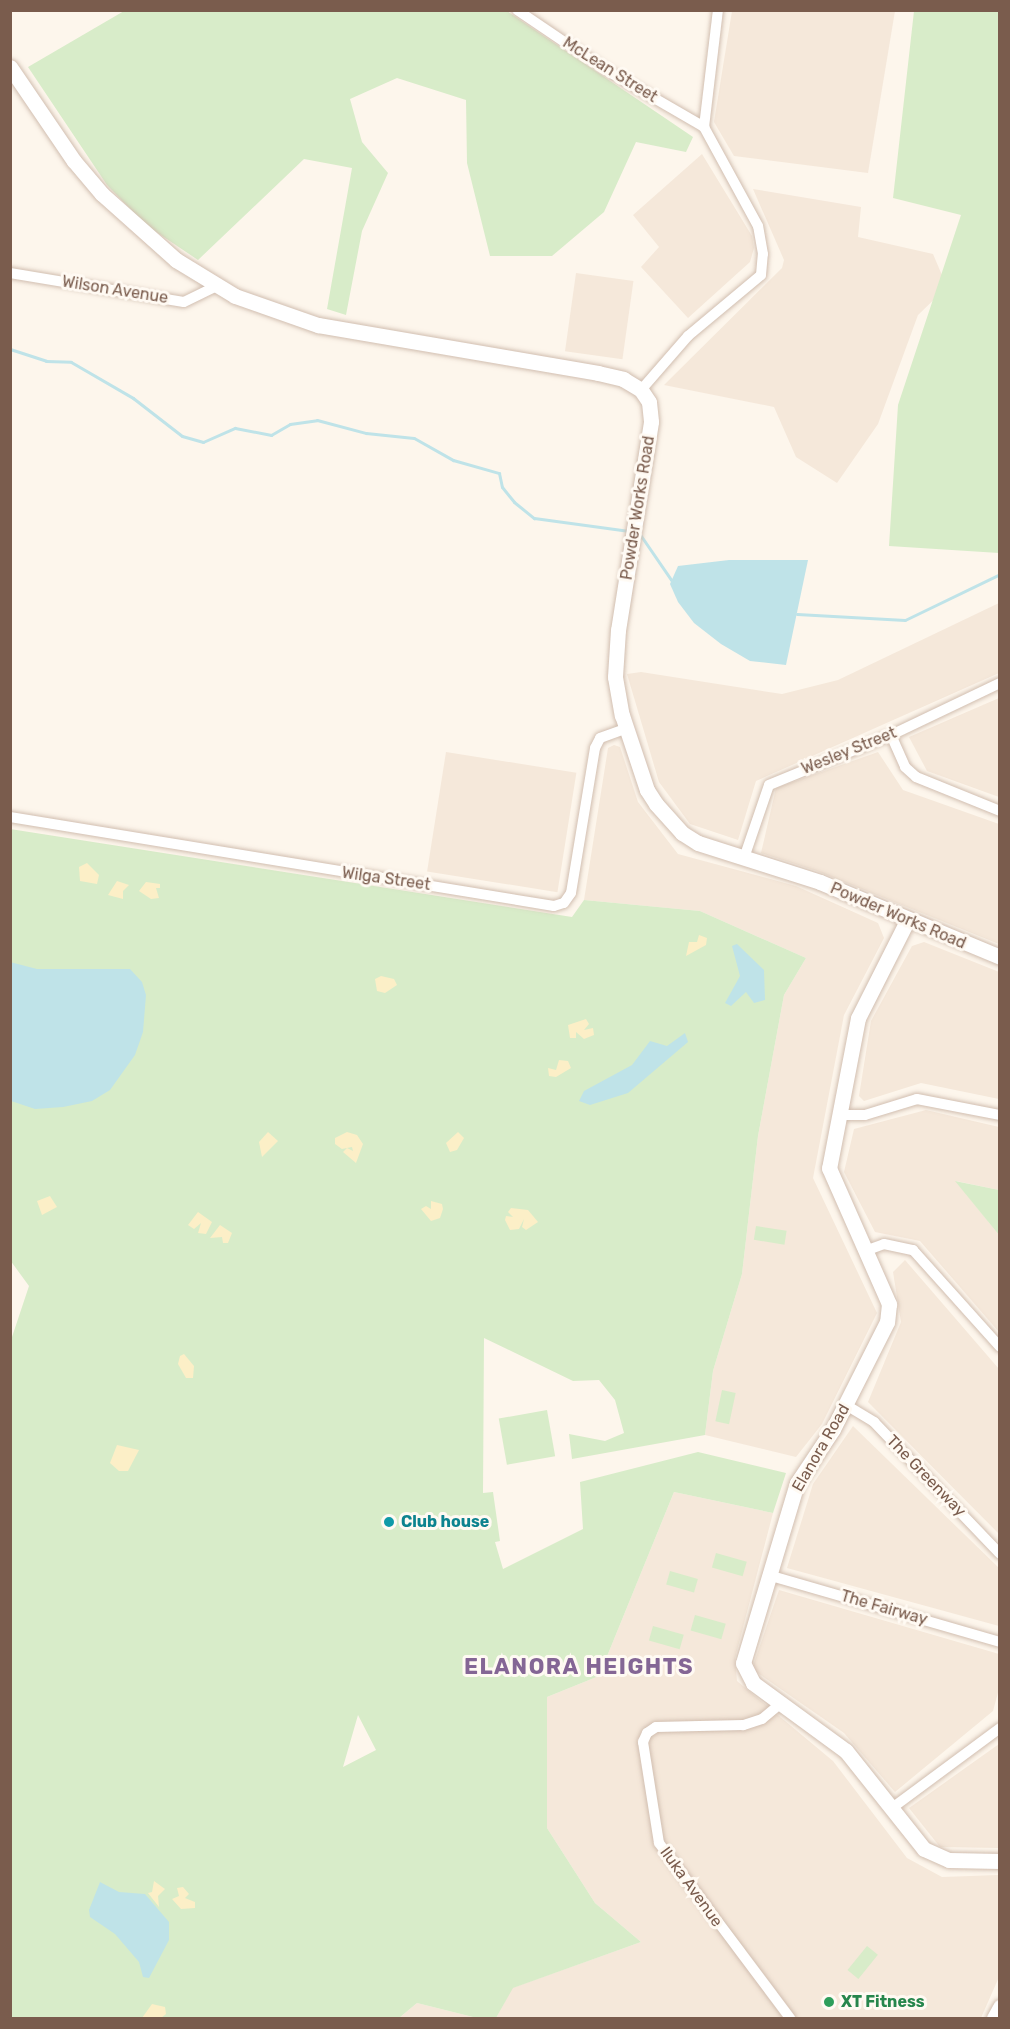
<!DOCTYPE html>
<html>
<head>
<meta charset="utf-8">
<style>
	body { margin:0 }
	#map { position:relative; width:1010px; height:2029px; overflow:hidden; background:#fdf6ec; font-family:Rubik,sans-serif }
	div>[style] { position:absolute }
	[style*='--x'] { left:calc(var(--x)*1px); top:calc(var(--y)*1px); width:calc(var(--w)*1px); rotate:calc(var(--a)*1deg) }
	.residential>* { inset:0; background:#f5e8da; transform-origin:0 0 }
	.green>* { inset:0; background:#d8ecc9; transform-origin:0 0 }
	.sand>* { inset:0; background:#fcefc7 }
	.water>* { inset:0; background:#bfe3e8 }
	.stream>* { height:3px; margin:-1.5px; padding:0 1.5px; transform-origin:1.5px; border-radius:1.5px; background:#bfe3e8 }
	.roads { filter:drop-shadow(0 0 2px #d1beb0) drop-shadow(0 0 2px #d1beb0) }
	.street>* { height:10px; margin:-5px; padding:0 5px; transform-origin:5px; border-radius:5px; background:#fff }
	.secondary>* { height:15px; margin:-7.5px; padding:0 7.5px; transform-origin:7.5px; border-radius:7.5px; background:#fff }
	.dots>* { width:16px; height:16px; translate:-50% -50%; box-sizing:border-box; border:3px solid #fffaf3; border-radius:50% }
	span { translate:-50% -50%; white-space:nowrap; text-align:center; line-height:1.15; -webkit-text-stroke:6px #fffaf3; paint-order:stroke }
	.street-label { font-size:16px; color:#7a5c4d }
	.culture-label { font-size:16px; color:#0d838f; font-weight:700 }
	.left { translate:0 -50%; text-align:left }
	.leisure-label { font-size:16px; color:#27864d; font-weight:700 }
	.district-label { font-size:22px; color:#846695; font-weight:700; letter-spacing:1.5px }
	.frame { position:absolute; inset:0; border:12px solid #7a5c4d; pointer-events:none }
</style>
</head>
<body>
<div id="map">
	<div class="residential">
		<i style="clip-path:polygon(732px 11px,895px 11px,868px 173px,734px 156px,714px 122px)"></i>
		<i style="clip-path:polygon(702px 154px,752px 236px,754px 248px,750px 262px,688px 318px,641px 267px,659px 247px,633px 215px)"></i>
		<i style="clip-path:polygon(753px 189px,861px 207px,858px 237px,933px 254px,947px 287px,918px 315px,878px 424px,837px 483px,796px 457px,774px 407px,664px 385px,782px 268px,784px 260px)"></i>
		<i style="left:576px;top:273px;width:58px;height:79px;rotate:8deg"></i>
		<i style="clip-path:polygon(999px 603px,999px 673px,756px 781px,738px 840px,690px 824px,659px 782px,627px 674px,641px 672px,782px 694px,838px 680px)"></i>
		<i style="clip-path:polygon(999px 698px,999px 797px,927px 771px,909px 737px)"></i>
		<i style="clip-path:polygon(614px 745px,620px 747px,638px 802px,678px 854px,796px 886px,878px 923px,884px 938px,844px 1015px,813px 1178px,877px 1313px,822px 1424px,796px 1457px,705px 1435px,713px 1371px,742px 1274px,758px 1136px,784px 995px,806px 958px,700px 911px,584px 900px,608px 748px)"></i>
		<i style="left:446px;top:752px;width:132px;height:121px;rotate:9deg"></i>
		<i style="clip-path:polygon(878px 752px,903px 790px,999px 824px,999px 944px,817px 871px,761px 853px,776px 788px)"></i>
		<i style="clip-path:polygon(924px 942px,999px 972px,999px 1099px,921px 1083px,864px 1101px,859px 1096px,871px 1021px,912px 946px)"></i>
		<i style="clip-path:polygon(926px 1110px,999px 1127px,999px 1190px,956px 1181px,999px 1235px,999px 1332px,920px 1241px,875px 1232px,844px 1172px,854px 1129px)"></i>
		<i style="clip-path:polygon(905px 1260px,999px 1369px,999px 1534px,868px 1402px,901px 1322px,893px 1272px)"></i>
		<i style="clip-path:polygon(853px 1426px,999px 1568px,999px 1626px,787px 1568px,813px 1484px)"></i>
		<i style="clip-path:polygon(674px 1492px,773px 1513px,735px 1658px,737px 1681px,833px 1761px,907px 1858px,942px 1877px,999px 1875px,999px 1977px,981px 2018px,496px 2018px,512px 1988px,641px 1942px,595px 1903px,547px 1828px,547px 1697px,599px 1676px)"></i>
		<i style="clip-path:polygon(779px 1590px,999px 1654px,999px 1689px,993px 1711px,895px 1792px,844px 1733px,752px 1669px)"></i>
		<i style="clip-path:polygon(999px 1744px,999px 1848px,940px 1847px,909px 1808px)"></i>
		<i style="clip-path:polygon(417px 2003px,477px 2018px,399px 2018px)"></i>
	</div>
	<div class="green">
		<i style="clip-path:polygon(124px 11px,507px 11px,693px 137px,686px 152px,636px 142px,604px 212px,552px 256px,490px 256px,467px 163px,466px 100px,397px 78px,350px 99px,362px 142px,388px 173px,362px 231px,346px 315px,327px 309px,352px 168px,304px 159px,198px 260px,146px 225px,107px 185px,28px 67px)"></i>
		<i style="clip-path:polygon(914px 11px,999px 11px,999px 553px,889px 546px,898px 405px,961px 215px,893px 198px)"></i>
		<i style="clip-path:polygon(evenodd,10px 829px,572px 917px,584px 900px,700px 911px,806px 958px,784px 995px,758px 1136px,742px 1274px,713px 1371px,705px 1435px,572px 1459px,569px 1434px,605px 1441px,624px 1433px,615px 1400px,599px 1380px,573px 1381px,484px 1338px,483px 1493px,493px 1492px,500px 1541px,495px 1542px,503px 1569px,583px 1529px,580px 1482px,698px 1452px,786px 1473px,773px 1513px,674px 1492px,599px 1676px,547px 1697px,547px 1828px,595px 1903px,641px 1942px,513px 1988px,496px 2018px,477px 2018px,417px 2003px,399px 2018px,11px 2018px,10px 1343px,29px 1286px,10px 1260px,10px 829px,358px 1715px,376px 1750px,343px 1767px,358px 1715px)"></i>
		<i style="clip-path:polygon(955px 1181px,999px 1190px,999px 1235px)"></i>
		<i style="left:756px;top:1226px;width:31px;height:14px;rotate:9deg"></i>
		<i style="left:722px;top:1390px;width:14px;height:32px;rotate:12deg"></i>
		<i style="left:547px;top:1410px;width:47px;height:49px;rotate:80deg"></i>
		<i style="left:716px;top:1553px;width:32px;height:15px;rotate:16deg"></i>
		<i style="left:670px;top:1571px;width:29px;height:14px;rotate:16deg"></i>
		<i style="left:695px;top:1615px;width:32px;height:16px;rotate:16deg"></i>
		<i style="left:653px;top:1626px;width:32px;height:15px;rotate:16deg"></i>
		<i style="left:867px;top:1946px;width:14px;height:31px;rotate:39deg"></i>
	</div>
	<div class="sand">
		<i style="clip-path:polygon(87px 863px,99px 875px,97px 884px,80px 881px,79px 867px)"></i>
		<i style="clip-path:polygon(117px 881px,129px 885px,123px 891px,123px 899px,108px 895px)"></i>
		<i style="clip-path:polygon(146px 882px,160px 884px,160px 888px,156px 888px,159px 898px,151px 899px,139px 891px)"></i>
		<i style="clip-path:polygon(699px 935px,707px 938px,706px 945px,686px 956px,689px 942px,697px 942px)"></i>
		<i style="clip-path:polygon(381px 976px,394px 979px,397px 985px,385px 993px,377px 991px,375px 979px)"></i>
		<i style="clip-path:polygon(586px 1019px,589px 1024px,584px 1030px,593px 1028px,594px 1035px,584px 1039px,576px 1032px,576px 1038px,570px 1038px,568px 1025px)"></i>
		<i style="clip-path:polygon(559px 1060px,568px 1061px,571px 1068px,556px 1077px,549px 1076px,548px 1068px,556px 1070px)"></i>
		<i style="clip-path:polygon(268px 1132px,278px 1141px,262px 1157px,259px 1142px)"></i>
		<i style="clip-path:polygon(347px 1132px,357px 1135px,363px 1144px,356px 1163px,343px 1152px,347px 1148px,353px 1151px,352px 1147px,342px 1149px,335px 1144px,335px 1138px)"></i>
		<i style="clip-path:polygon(458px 1132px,464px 1138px,457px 1150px,450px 1152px,446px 1143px)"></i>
		<i style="clip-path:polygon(50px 1196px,57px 1207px,42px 1215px,37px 1201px)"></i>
		<i style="clip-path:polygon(431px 1201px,442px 1204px,443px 1209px,440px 1218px,431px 1221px,421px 1209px,426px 1206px,431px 1209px)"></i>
		<i style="clip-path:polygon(511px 1208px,528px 1210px,538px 1222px,526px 1230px,522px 1227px,524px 1219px,519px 1229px,510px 1230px,505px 1220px,506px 1216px,513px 1217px,508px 1212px)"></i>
		<i style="clip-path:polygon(198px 1212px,212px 1222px,206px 1234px,198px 1233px,201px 1223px,194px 1229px,188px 1225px)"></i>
		<i style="clip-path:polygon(220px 1225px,232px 1233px,228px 1243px,223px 1243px,222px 1237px,210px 1238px)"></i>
		<i style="clip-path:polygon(184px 1354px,194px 1366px,193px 1378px,186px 1378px,178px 1364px,180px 1356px)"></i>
		<i style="clip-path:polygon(117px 1445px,139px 1450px,128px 1471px,119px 1471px,110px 1463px)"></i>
		<i style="clip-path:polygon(154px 1881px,165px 1889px,158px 1896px,159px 1907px,148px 1893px,152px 1892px)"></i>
		<i style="clip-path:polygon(183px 1887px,189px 1894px,185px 1898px,195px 1902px,195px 1908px,181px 1909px,172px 1899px,179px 1896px,177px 1888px)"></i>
		<i style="clip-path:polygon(152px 2004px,165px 2007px,166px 2014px,161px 2018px,142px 2018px)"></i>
	</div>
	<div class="water">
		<i style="clip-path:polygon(729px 560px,808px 560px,786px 665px,750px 661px,721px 644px,694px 623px,678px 602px,670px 584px,678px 566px)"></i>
		<i style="clip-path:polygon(737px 944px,764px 970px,765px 1000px,754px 1003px,746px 992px,731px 1006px,725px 1003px,740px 976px,732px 946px)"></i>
		<i style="clip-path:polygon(10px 962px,37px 969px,130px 969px,142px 982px,146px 995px,143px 1032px,135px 1055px,110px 1090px,92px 1101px,63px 1107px,35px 1109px,11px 1101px)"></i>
		<i style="clip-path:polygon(685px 1033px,688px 1042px,628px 1093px,590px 1105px,579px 1101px,584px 1091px,632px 1065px,650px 1041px,667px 1046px)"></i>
		<i style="clip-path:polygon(100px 1882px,119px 1892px,145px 1894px,169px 1922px,169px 1940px,149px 1978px,143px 1977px,139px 1962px,115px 1934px,90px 1917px,89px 1910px)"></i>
	</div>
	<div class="stream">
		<i style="--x:10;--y:349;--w:38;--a:18"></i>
		<i style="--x:46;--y:361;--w:25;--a:2"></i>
		<i style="--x:71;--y:362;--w:72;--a:30.1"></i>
		<i style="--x:133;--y:398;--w:62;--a:37.8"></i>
		<i style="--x:182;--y:436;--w:22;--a:16"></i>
		<i style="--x:203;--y:442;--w:35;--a:-24"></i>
		<i style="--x:235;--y:428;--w:37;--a:11"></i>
		<i style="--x:271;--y:435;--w:22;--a:-30"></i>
		<i style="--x:290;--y:424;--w:27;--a:-8"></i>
		<i style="--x:317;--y:420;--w:51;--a:14.9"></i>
		<i style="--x:366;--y:433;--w:48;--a:5.9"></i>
		<i style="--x:414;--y:438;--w:45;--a:29.4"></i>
		<i style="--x:453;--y:460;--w:48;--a:15.8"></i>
		<i style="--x:499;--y:473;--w:14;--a:78"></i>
		<i style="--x:502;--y:487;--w:19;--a:51"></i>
		<i style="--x:514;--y:502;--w:26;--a:39"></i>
		<i style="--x:534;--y:518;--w:96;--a:7.8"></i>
		<i style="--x:639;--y:533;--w:58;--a:55.5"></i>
		<i style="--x:797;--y:614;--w:108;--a:3.2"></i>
		<i style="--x:905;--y:620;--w:106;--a:-25.8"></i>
	</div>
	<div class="roads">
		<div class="street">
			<i style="--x:517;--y:10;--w:105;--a:34.1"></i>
			<i style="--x:604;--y:69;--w:116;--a:30.1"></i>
			<i style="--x:10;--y:273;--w:176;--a:9.5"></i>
			<i style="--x:184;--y:302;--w:37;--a:-26"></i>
			<i style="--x:641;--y:390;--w:72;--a:-49"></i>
			<i style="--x:688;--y:336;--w:95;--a:-39.9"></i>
			<i style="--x:761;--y:275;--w:21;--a:-85"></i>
			<i style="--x:763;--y:254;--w:28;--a:-100"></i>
			<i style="--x:758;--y:226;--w:113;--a:-118.6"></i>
			<i style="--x:704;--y:127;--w:118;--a:-83.2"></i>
			<i style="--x:891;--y:735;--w:35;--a:66"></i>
			<i style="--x:905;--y:767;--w:15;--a:42"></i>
			<i style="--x:916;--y:777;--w:91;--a:22"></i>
			<i style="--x:10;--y:817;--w:551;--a:9.29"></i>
			<i style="--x:554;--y:906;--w:10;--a:-17"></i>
			<i style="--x:564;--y:903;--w:12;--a:-55"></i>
			<i style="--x:571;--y:893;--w:147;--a:-80.6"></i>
			<i style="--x:595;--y:748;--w:11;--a:-63"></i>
			<i style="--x:600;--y:738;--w:29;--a:-20"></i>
			<i style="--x:744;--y:858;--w:77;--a:-71.1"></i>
			<i style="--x:769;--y:785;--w:132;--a:-22.3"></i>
			<i style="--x:891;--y:735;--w:121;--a:-25.5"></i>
			<i style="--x:840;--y:1115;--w:25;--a:0"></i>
			<i style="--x:865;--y:1115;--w:54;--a:-17.1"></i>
			<i style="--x:917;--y:1099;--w:85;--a:10.9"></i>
			<i style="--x:865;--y:1251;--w:20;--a:-20"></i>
			<i style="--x:884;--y:1244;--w:30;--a:12"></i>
			<i style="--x:913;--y:1250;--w:130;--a:48.1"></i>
			<i style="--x:846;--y:1405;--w:33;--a:31"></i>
			<i style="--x:874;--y:1422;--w:182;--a:46.3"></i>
			<i style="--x:768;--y:1575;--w:241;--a:16.1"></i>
			<i style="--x:780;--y:1704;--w:23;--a:140"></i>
			<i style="--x:762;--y:1719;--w:20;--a:162"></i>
			<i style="--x:743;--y:1725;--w:87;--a:178.7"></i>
			<i style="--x:656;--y:1727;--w:11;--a:146"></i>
			<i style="--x:647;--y:1733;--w:10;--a:114"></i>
			<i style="--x:643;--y:1742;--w:102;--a:81"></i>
			<i style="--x:659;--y:1843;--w:219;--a:53.2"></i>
			<i style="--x:892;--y:1808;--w:134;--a:-36.5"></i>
		</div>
		<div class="secondary">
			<i style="--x:10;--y:67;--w:114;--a:55.8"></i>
			<i style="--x:74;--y:161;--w:43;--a:49.7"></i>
			<i style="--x:102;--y:194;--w:99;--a:41.7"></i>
			<i style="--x:176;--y:260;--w:69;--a:31.4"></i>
			<i style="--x:235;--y:296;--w:88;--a:19.3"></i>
			<i style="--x:318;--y:325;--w:284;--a:9.7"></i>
			<i style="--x:598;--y:373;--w:26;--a:13"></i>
			<i style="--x:623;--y:379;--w:21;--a:31"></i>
			<i style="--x:641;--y:390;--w:14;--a:56"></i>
			<i style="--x:649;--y:402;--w:20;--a:84"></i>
			<i style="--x:651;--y:422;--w:211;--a:99"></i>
			<i style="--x:618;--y:630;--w:47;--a:93.7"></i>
			<i style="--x:615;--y:677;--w:39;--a:80"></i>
			<i style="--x:622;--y:715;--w:79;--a:71.6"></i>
			<i style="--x:647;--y:790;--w:17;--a:57"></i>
			<i style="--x:656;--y:804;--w:39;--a:48"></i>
			<i style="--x:682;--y:833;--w:19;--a:32"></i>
			<i style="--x:698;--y:843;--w:128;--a:17.7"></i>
			<i style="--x:820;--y:882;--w:195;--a:22.6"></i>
			<i style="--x:907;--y:921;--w:109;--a:116.8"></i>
			<i style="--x:858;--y:1018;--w:153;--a:100.9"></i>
			<i style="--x:829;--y:1168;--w:149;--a:66.2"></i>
			<i style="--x:889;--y:1304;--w:18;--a:96"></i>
			<i style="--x:887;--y:1322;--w:120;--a:116.8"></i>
			<i style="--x:833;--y:1429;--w:65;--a:123.7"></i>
			<i style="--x:797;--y:1483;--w:188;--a:106.7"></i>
			<i style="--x:743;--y:1663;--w:22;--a:63"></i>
			<i style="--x:753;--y:1683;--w:115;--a:36.2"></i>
			<i style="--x:846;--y:1751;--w:125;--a:51.5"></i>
			<i style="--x:924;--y:1849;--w:27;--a:24"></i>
			<i style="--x:949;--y:1860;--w:51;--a:1.1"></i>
			<i style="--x:994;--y:2018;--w:13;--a:-61"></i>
		</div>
	</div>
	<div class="dots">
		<i style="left:389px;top:1522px;background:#0f9aa8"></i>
		<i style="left:829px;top:2002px;background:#2e9e5b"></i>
	</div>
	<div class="street-label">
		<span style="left:610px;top:70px;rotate:32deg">McLean Street</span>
		<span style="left:115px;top:290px;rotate:9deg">Wilson Avenue</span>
		<span style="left:638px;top:508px;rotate:-81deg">Powder Works Road</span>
		<span style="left:849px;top:751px;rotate:-22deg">Wesley Street</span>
		<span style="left:386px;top:879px;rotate:8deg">Wilga Street</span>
		<span style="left:898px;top:916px;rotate:23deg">Powder Works Road</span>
		<span style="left:821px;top:1448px;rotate:-60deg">Elanora Road</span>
		<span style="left:926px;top:1476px;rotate:46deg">The Greenway</span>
		<span style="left:884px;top:1608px;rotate:16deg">The Fairway</span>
		<span style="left:691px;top:1887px;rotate:54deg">Iluka Avenue</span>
	</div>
	<div class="culture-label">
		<span class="left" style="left:401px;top:1522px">Club house</span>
	</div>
	<div class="leisure-label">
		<span class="left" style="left:841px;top:2002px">XT Fitness</span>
	</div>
	<div class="district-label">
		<span style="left:579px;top:1667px">ELANORA HEIGHTS</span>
	</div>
	<div class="frame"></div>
</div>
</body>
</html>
